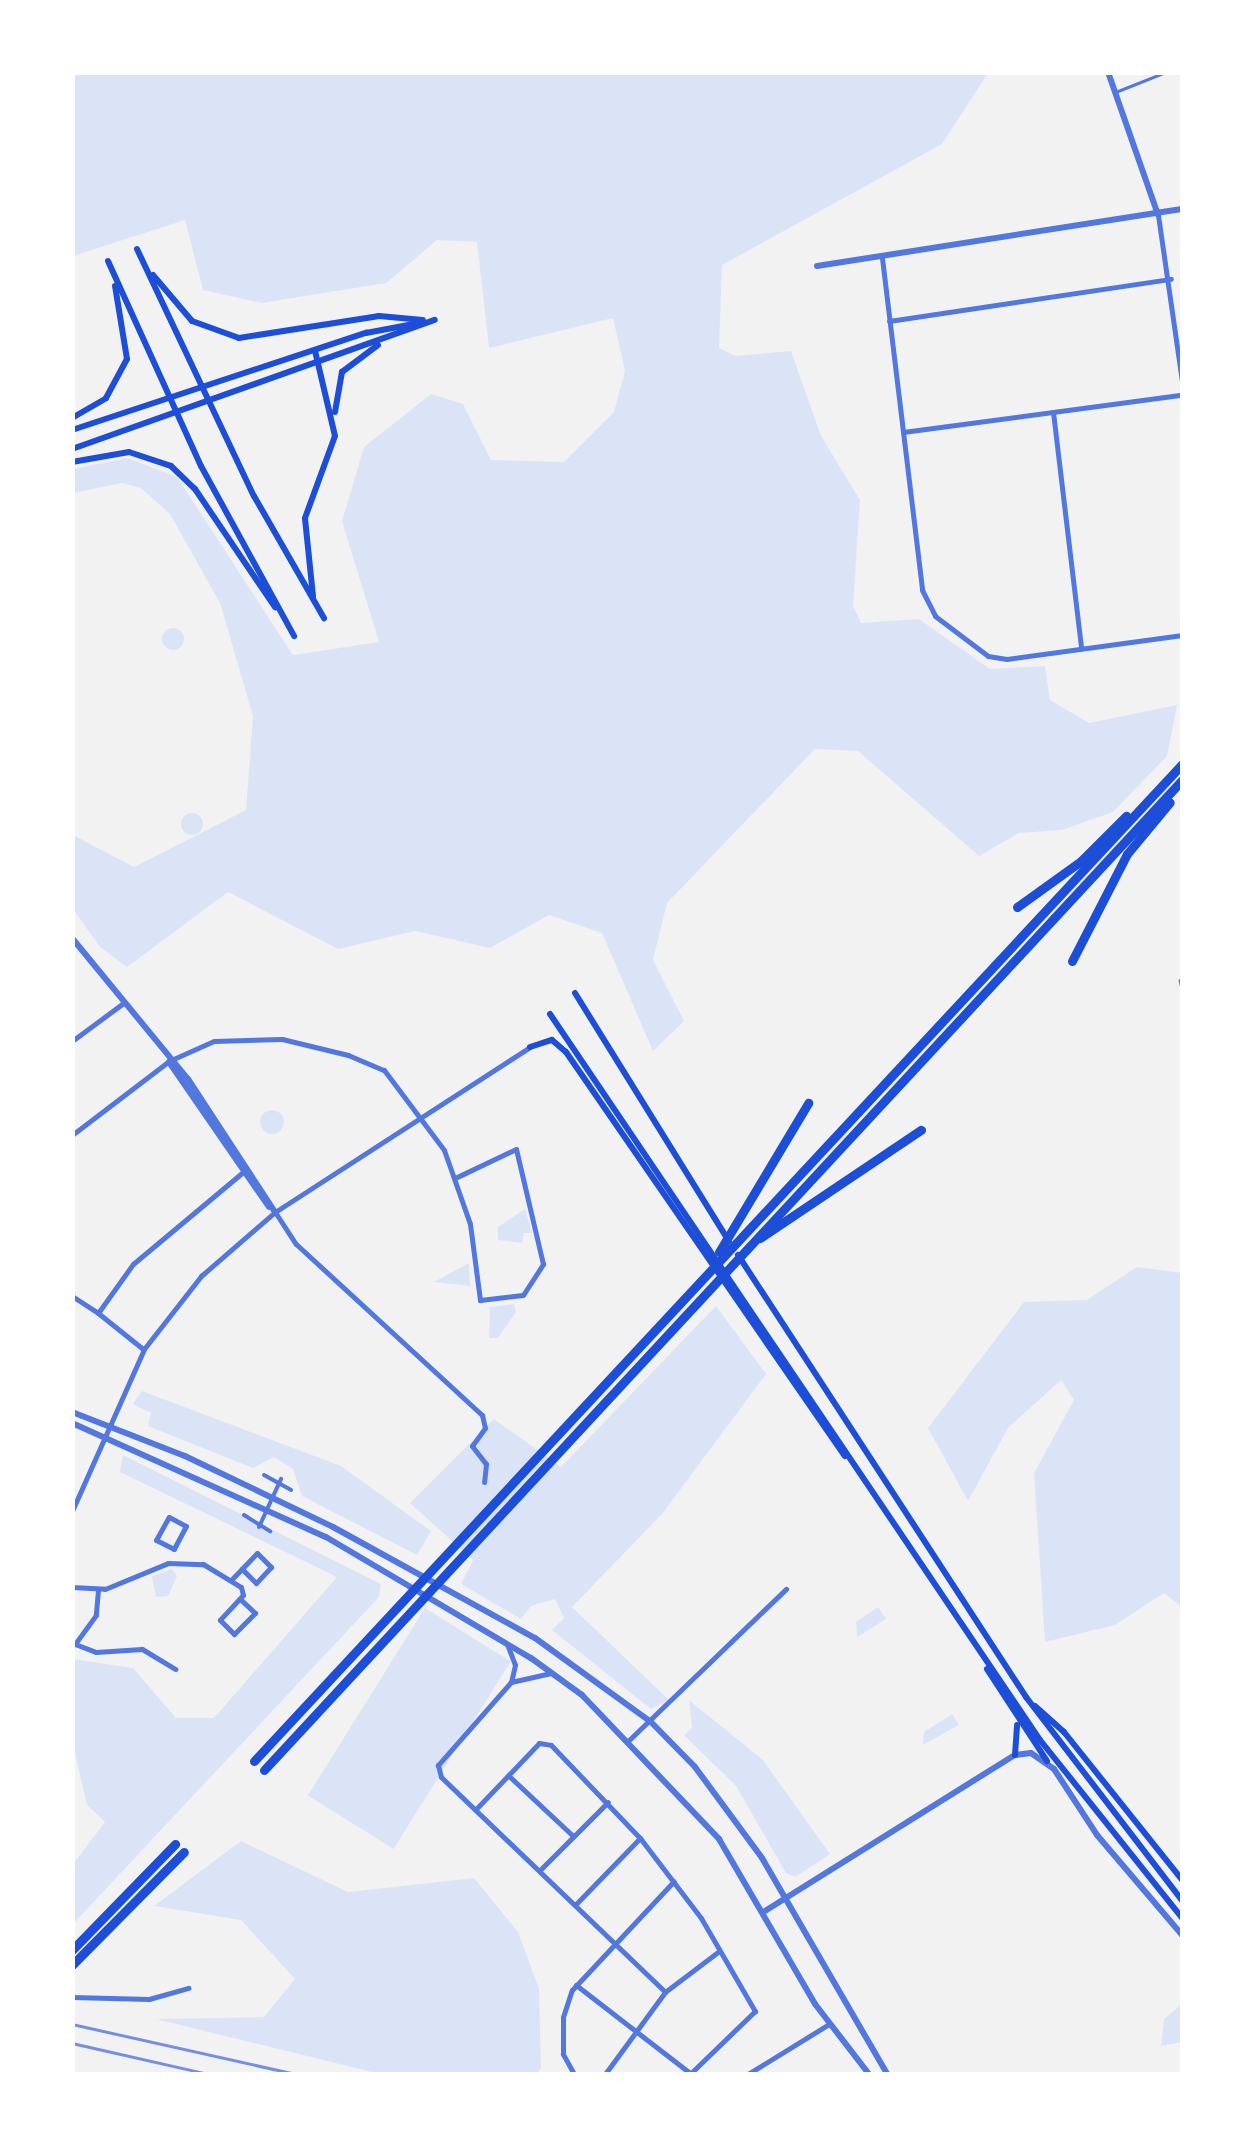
<!DOCTYPE html>
<html>
<head>
<meta charset="utf-8">
<style>
	body { margin:0 }
	#map { position:relative; width:1255px; height:2147px; overflow:hidden; background:#f2f2f2; font-family:"Work Sans",sans-serif }
	div>[style] { position:absolute }
	[style*='--x'] { left:calc(var(--x)*1px); top:calc(var(--y)*1px); width:calc(var(--w)*1px); rotate:calc(var(--a)*1deg) }
	.green>* { inset:0; background:#dbe4f7; transform-origin:0 0 }
	.round { border-radius:50% }
	.service>* { height:2.5px; margin:-1.25px; padding:0 1.25px; transform-origin:1.25px; border-radius:1.25px; background:#5277de }
	.pedestrian>* { height:4px; margin:-2px; padding:0 2px; transform-origin:2px; border-radius:2px; background:#5277de }
	.minor>* { height:5px; margin:-2.5px; padding:0 2.5px; transform-origin:2.5px; border-radius:2.5px; background:#5277de }
	.tertiary>* { height:6px; margin:-3px; padding:0 3px; transform-origin:3px; border-radius:3px; background:#5277de }
	.secondary>* { height:6px; margin:-3px; padding:0 3px; transform-origin:3px; border-radius:3px; background:#1d4ed8 }
	.motorway>* { height:9px; margin:-4.5px; padding:0 4.5px; transform-origin:4.5px; border-radius:4.5px; background:#1d4ed8 }
	.rail>* { height:2.5px; margin:-1.25px; padding:0 1.25px; transform-origin:1.25px; border-radius:1.25px; background:#7290e2 }
	span { translate:-50% -50%; white-space:nowrap; text-align:center; line-height:1.15; -webkit-text-stroke:10px #fff; paint-order:stroke }
	.frame { position:absolute; inset:0; border:75px solid #fff; pointer-events:none }
</style>
</head>
<body>
<div id="map">
	<div class="green">
		<i style="clip-path:polygon(72px 73px,988px 73px,942px 144px,722px 265px,719px 348px,735px 356px,791px 351px,821px 436px,860px 500px,853px 606px,861px 623px,919px 619px,990px 669px,1045px 666px,1050px 700px,1089px 723px,1177px 705px,1167px 756px,1113px 812px,1062px 830px,1019px 833px,979px 856px,858px 751px,815px 749px,667px 903px,653px 960px,684px 1021px,653px 1051px,602px 933px,549px 915px,490px 948px,415px 931px,338px 949px,228px 892px,127px 967px,100px 947px,73px 909px,73px 835px,134px 867px,246px 810px,253px 716px,220px 603px,170px 514px,141px 488px,122px 483px,73px 493px,73px 469px,128px 458px,177px 477px,293px 655px,379px 642px,342px 521px,364px 447px,431px 394px,463px 404px,491px 460px,564px 462px,614px 412px,625px 371px,613px 318px,489px 348px,477px 242px,437px 240px,386px 283px,262px 303px,203px 290px,185px 220px,73px 256px)"></i>
		<i class="round" style="left:162px;top:628px;width:22px;height:22px"></i>
		<i class="round" style="left:181px;top:813px;width:22px;height:22px"></i>
		<i class="round" style="left:260px;top:1110px;width:24px;height:24px"></i>
		<i style="clip-path:polygon(525px 1209px,532px 1233px,524px 1233px,522px 1243px,498px 1240px,498px 1227px)"></i>
		<i style="clip-path:polygon(469px 1263px,470px 1286px,434px 1282px)"></i>
		<i style="clip-path:polygon(1137px 1267px,1182px 1273px,1182px 1607px,1164px 1593px,1115px 1625px,1045px 1642px,1034px 1473px,1074px 1400px,1061px 1380px,1008px 1428px,968px 1501px,928px 1428px,1024px 1302px,1087px 1300px)"></i>
		<i style="clip-path:polygon(514px 1304px,516px 1312px,498px 1338px,489px 1338px,490px 1307px)"></i>
		<i style="clip-path:polygon(716px 1306px,766px 1374px,662px 1514px,572px 1607px,669px 1700px,651px 1709px,552px 1630px,564px 1618px,555px 1599px,531px 1606px,521px 1619px,461px 1584px,473px 1560px,410px 1503px,494px 1419px,561px 1467px)"></i>
		<i style="clip-path:polygon(142px 1391px,341px 1466px,431px 1531px,417px 1555px,302px 1496px,293px 1469px,274px 1457px,253px 1468px,148px 1426px,151px 1413px,133px 1404px)"></i>
		<i style="clip-path:polygon(123px 1455px,381px 1584px,379px 1597px,73px 1924px,73px 1864px,105px 1822px,87px 1805px,73px 1744px,73px 1659px,133px 1668px,176px 1718px,214px 1718px,337px 1577px,120px 1472px)"></i>
		<i style="clip-path:polygon(172px 1569px,177px 1576px,168px 1596px,156px 1597px,152px 1576px)"></i>
		<i style="clip-path:polygon(878px 1607px,886px 1619px,857px 1637px,856px 1622px)"></i>
		<i style="left:425px;top:1608px;width:101px;height:221px;rotate:32deg"></i>
		<i style="clip-path:polygon(689px 1700px,763px 1760px,830px 1854px,795px 1877px,786px 1873px,736px 1786px,684px 1735px,692px 1728px)"></i>
		<i style="clip-path:polygon(952px 1714px,959px 1725px,923px 1745px,924px 1732px)"></i>
		<i style="clip-path:polygon(241px 1841px,348px 1892px,474px 1878px,518px 1932px,539px 1989px,541px 2068px,536px 2074px,380px 2074px,156px 2019px,264px 2017px,295px 1979px,241px 1920px,154px 1906px)"></i>
		<i style="clip-path:polygon(1182px 2004px,1182px 2042px,1161px 2046px,1164px 2019px)"></i>
	</div>
	<div class="service">
		<i style="--x:1118;--y:91;--w:52;--a:-21.6"></i>
		<i style="--x:1180;--y:980;--w:8;--a:76"></i>
	</div>
	<div class="pedestrian">
		<i style="--x:264;--y:1475;--w:31;--a:29"></i>
		<i style="--x:244;--y:1515;--w:31;--a:32"></i>
		<i style="--x:259;--y:1527;--w:53;--a:-65.4"></i>
	</div>
	<div class="minor">
		<i style="--x:1158;--y:215;--w:169;--a:81.8"></i>
		<i style="--x:882;--y:258;--w:334;--a:83.1"></i>
		<i style="--x:922;--y:590;--w:29;--a:63"></i>
		<i style="--x:935;--y:616;--w:66;--a:37"></i>
		<i style="--x:988;--y:656;--w:19;--a:9"></i>
		<i style="--x:1007;--y:659;--w:177;--a:-7.8"></i>
		<i style="--x:889;--y:321;--w:285;--a:-8.5"></i>
		<i style="--x:1053;--y:412;--w:238;--a:83.2"></i>
		<i style="--x:903;--y:432;--w:281;--a:-7.6"></i>
		<i style="--x:72;--y:1041;--w:62;--a:-36.5"></i>
		<i style="--x:72;--y:1135;--w:122;--a:-37.3"></i>
		<i style="--x:169;--y:1061;--w:49;--a:-24"></i>
		<i style="--x:214;--y:1041;--w:68;--a:-1.7"></i>
		<i style="--x:282;--y:1039;--w:68;--a:13.6"></i>
		<i style="--x:348;--y:1055;--w:39;--a:23"></i>
		<i style="--x:384;--y:1070;--w:100;--a:53.1"></i>
		<i style="--x:444;--y:1150;--w:78;--a:70.6"></i>
		<i style="--x:470;--y:1224;--w:77;--a:82.5"></i>
		<i style="--x:480;--y:1300;--w:43;--a:-6.6"></i>
		<i style="--x:523;--y:1295;--w:37;--a:-57"></i>
		<i style="--x:543;--y:1264;--w:118;--a:-103.2"></i>
		<i style="--x:516;--y:1149;--w:65;--a:154.6"></i>
		<i style="--x:275;--y:1212;--w:38;--a:57"></i>
		<i style="--x:296;--y:1244;--w:253;--a:42.6"></i>
		<i style="--x:482;--y:1415;--w:13;--a:77"></i>
		<i style="--x:485;--y:1428;--w:22;--a:126"></i>
		<i style="--x:472;--y:1446;--w:23;--a:52"></i>
		<i style="--x:486;--y:1464;--w:18;--a:96"></i>
		<i style="--x:72;--y:1296;--w:31;--a:33"></i>
		<i style="--x:143;--y:1349;--w:58;--a:-141.3"></i>
		<i style="--x:98;--y:1313;--w:60;--a:-54.5"></i>
		<i style="--x:133;--y:1264;--w:143;--a:-39.9"></i>
		<i style="--x:72;--y:1511;--w:177;--a:-66"></i>
		<i style="--x:144;--y:1349;--w:93;--a:-52"></i>
		<i style="--x:201;--y:1276;--w:98;--a:-40.9"></i>
		<i style="--x:275;--y:1212;--w:304;--a:-32.9"></i>
		<i style="--x:169;--y:1517;--w:19;--a:28"></i>
		<i style="--x:186;--y:1526;--w:26;--a:118"></i>
		<i style="--x:174;--y:1549;--w:20;--a:-153"></i>
		<i style="--x:156;--y:1540;--w:26;--a:-61"></i>
		<i style="--x:232;--y:1579;--w:36;--a:-46"></i>
		<i style="--x:257;--y:1553;--w:20;--a:45"></i>
		<i style="--x:271;--y:1567;--w:22;--a:133"></i>
		<i style="--x:256;--y:1583;--w:20;--a:-135"></i>
		<i style="--x:72;--y:1587;--w:33;--a:3"></i>
		<i style="--x:105;--y:1589;--w:68;--a:-22.4"></i>
		<i style="--x:168;--y:1563;--w:35;--a:2"></i>
		<i style="--x:203;--y:1564;--w:44;--a:31.2"></i>
		<i style="--x:241;--y:1587;--w:8;--a:76"></i>
		<i style="--x:243;--y:1595;--w:34;--a:133"></i>
		<i style="--x:220;--y:1620;--w:20;--a:45"></i>
		<i style="--x:234;--y:1634;--w:30;--a:-45"></i>
		<i style="--x:255;--y:1613;--w:21;--a:-137"></i>
		<i style="--x:98;--y:1590;--w:25;--a:95"></i>
		<i style="--x:96;--y:1615;--w:36;--a:126"></i>
		<i style="--x:75;--y:1644;--w:22;--a:21"></i>
		<i style="--x:96;--y:1652;--w:46;--a:-3.7"></i>
		<i style="--x:142;--y:1649;--w:39;--a:31"></i>
		<i style="--x:507;--y:1644;--w:22;--a:69"></i>
		<i style="--x:515;--y:1665;--w:17;--a:103"></i>
		<i style="--x:511;--y:1682;--w:111;--a:131.3"></i>
		<i style="--x:438;--y:1765;--w:12;--a:76"></i>
		<i style="--x:441;--y:1777;--w:310;--a:43.8"></i>
		<i style="--x:511;--y:1682;--w:41;--a:-12.7"></i>
		<i style="--x:629;--y:1740;--w:218;--a:-43.9"></i>
		<i style="--x:510;--y:1777;--w:86;--a:43.1"></i>
		<i style="--x:476;--y:1809;--w:91;--a:-46.3"></i>
		<i style="--x:539;--y:1743;--w:12;--a:9"></i>
		<i style="--x:551;--y:1745;--w:129;--a:46.3"></i>
		<i style="--x:640;--y:1838;--w:101;--a:52.7"></i>
		<i style="--x:701;--y:1918;--w:108;--a:59.9"></i>
		<i style="--x:755;--y:2011;--w:91;--a:135.9"></i>
		<i style="--x:540;--y:1870;--w:96;--a:-45"></i>
		<i style="--x:576;--y:1904;--w:92;--a:-45.9"></i>
		<i style="--x:576;--y:1985;--w:144;--a:37.7"></i>
		<i style="--x:72;--y:1997;--w:77;--a:1.5"></i>
		<i style="--x:149;--y:1999;--w:41;--a:-15.8"></i>
		<i style="--x:574;--y:2074;--w:23;--a:-119"></i>
		<i style="--x:563;--y:2054;--w:37;--a:-90"></i>
		<i style="--x:563;--y:2017;--w:28;--a:-72"></i>
		<i style="--x:572;--y:1990;--w:149;--a:-46.9"></i>
		<i style="--x:605;--y:2074;--w:102;--a:-53.8"></i>
		<i style="--x:665;--y:1992;--w:68;--a:-37.2"></i>
		<i style="--x:748;--y:2074;--w:95;--a:-31.7"></i>
	</div>
	<div class="tertiary">
		<i style="--x:1108;--y:72;--w:151;--a:70.7"></i>
		<i style="--x:817;--y:266;--w:369;--a:-8.9"></i>
		<i style="--x:72;--y:938;--w:183;--a:50.6"></i>
		<i style="--x:188;--y:1079;--w:159;--a:56.8"></i>
		<i style="--x:169;--y:1062;--w:176;--a:55.4"></i>
		<i style="--x:72;--y:1412;--w:121;--a:21.3"></i>
		<i style="--x:185;--y:1456;--w:164;--a:25.6"></i>
		<i style="--x:333;--y:1527;--w:230;--a:28.8"></i>
		<i style="--x:535;--y:1638;--w:143;--a:35.9"></i>
		<i style="--x:651;--y:1722;--w:63;--a:45.6"></i>
		<i style="--x:695;--y:1767;--w:113;--a:53.6"></i>
		<i style="--x:762;--y:1858;--w:250;--a:59.9"></i>
		<i style="--x:72;--y:1423;--w:278;--a:24.2"></i>
		<i style="--x:326;--y:1537;--w:238;--a:30.6"></i>
		<i style="--x:531;--y:1658;--w:63;--a:36"></i>
		<i style="--x:582;--y:1695;--w:199;--a:46.4"></i>
		<i style="--x:719;--y:1839;--w:191;--a:59.8"></i>
		<i style="--x:815;--y:2004;--w:88;--a:52.4"></i>
		<i style="--x:765;--y:1911;--w:295;--a:-32"></i>
		<i style="--x:1015;--y:1755;--w:16;--a:-7"></i>
		<i style="--x:1031;--y:1753;--w:28;--a:35"></i>
		<i style="--x:1054;--y:1769;--w:79;--a:56.9"></i>
		<i style="--x:1097;--y:1835;--w:131;--a:49.6"></i>
	</div>
	<div class="secondary">
		<i style="--x:137;--y:249;--w:273;--a:64.7"></i>
		<i style="--x:254;--y:496;--w:141;--a:60.2"></i>
		<i style="--x:108;--y:261;--w:225;--a:65.6"></i>
		<i style="--x:201;--y:466;--w:194;--a:61.3"></i>
		<i style="--x:153;--y:275;--w:60;--a:49.7"></i>
		<i style="--x:192;--y:321;--w:50;--a:19.9"></i>
		<i style="--x:239;--y:338;--w:142;--a:-8.9"></i>
		<i style="--x:379;--y:316;--w:44;--a:5.2"></i>
		<i style="--x:335;--y:412;--w:41;--a:-80.1"></i>
		<i style="--x:342;--y:372;--w:45;--a:-36.9"></i>
		<i style="--x:72;--y:418;--w:39;--a:-30"></i>
		<i style="--x:106;--y:398;--w:44;--a:-61.7"></i>
		<i style="--x:127;--y:359;--w:74;--a:-99.3"></i>
		<i style="--x:72;--y:430;--w:310;--a:-18.3"></i>
		<i style="--x:366;--y:333;--w:54;--a:-10.7"></i>
		<i style="--x:72;--y:449;--w:385;--a:-19.6"></i>
		<i style="--x:72;--y:462;--w:58;--a:-10"></i>
		<i style="--x:129;--y:452;--w:44;--a:18.4"></i>
		<i style="--x:171;--y:466;--w:33;--a:44"></i>
		<i style="--x:195;--y:489;--w:143;--a:55.9"></i>
		<i style="--x:313;--y:596;--w:78;--a:-95.9"></i>
		<i style="--x:305;--y:518;--w:87;--a:-69.9"></i>
		<i style="--x:335;--y:436;--w:87;--a:-103.2"></i>
		<i style="--x:575;--y:993;--w:292;--a:58.2"></i>
		<i style="--x:550;--y:1014;--w:876;--a:55.98"></i>
		<i style="--x:1040;--y:1740;--w:228;--a:51.4"></i>
		<i style="--x:530;--y:1047;--w:23;--a:-18"></i>
		<i style="--x:552;--y:1040;--w:18;--a:41"></i>
		<i style="--x:566;--y:1052;--w:491;--a:55.4"></i>
		<i style="--x:738;--y:1255;--w:528;--a:56.91"></i>
		<i style="--x:1026;--y:1697;--w:256;--a:52.5"></i>
		<i style="--x:987;--y:1669;--w:110;--a:56.9"></i>
		<i style="--x:1035;--y:1706;--w:39;--a:42"></i>
		<i style="--x:1064;--y:1732;--w:189;--a:51.4"></i>
		<i style="--x:1015;--y:1755;--w:30;--a:-86"></i>
	</div>
	<div class="motorway">
		<i style="--x:1017;--y:907;--w:79;--a:-35.7"></i>
		<i style="--x:1081;--y:861;--w:64;--a:-45"></i>
		<i style="--x:1072;--y:961;--w:120;--a:-62.8"></i>
		<i style="--x:1127;--y:854;--w:67;--a:-50.4"></i>
		<i style="--x:760;--y:1238;--w:194;--a:-33.9"></i>
		<i style="--x:719;--y:1252;--w:174;--a:-59.1"></i>
		<i style="--x:254;--y:1761;--w:1362;--a:-47.05"></i>
		<i style="--x:264;--y:1770;--w:1350;--a:-47.16"></i>
		<i style="--x:72;--y:1950;--w:148;--a:-45.8"></i>
		<i style="--x:72;--y:1965;--w:159;--a:-45.3"></i>
	</div>
	<div class="rail">
		<i style="--x:72;--y:2024;--w:229;--a:12.6"></i>
		<i style="--x:72;--y:2043;--w:139;--a:12.8"></i>
	</div>
	<div class="frame"></div>
</div>
</body>
</html>
